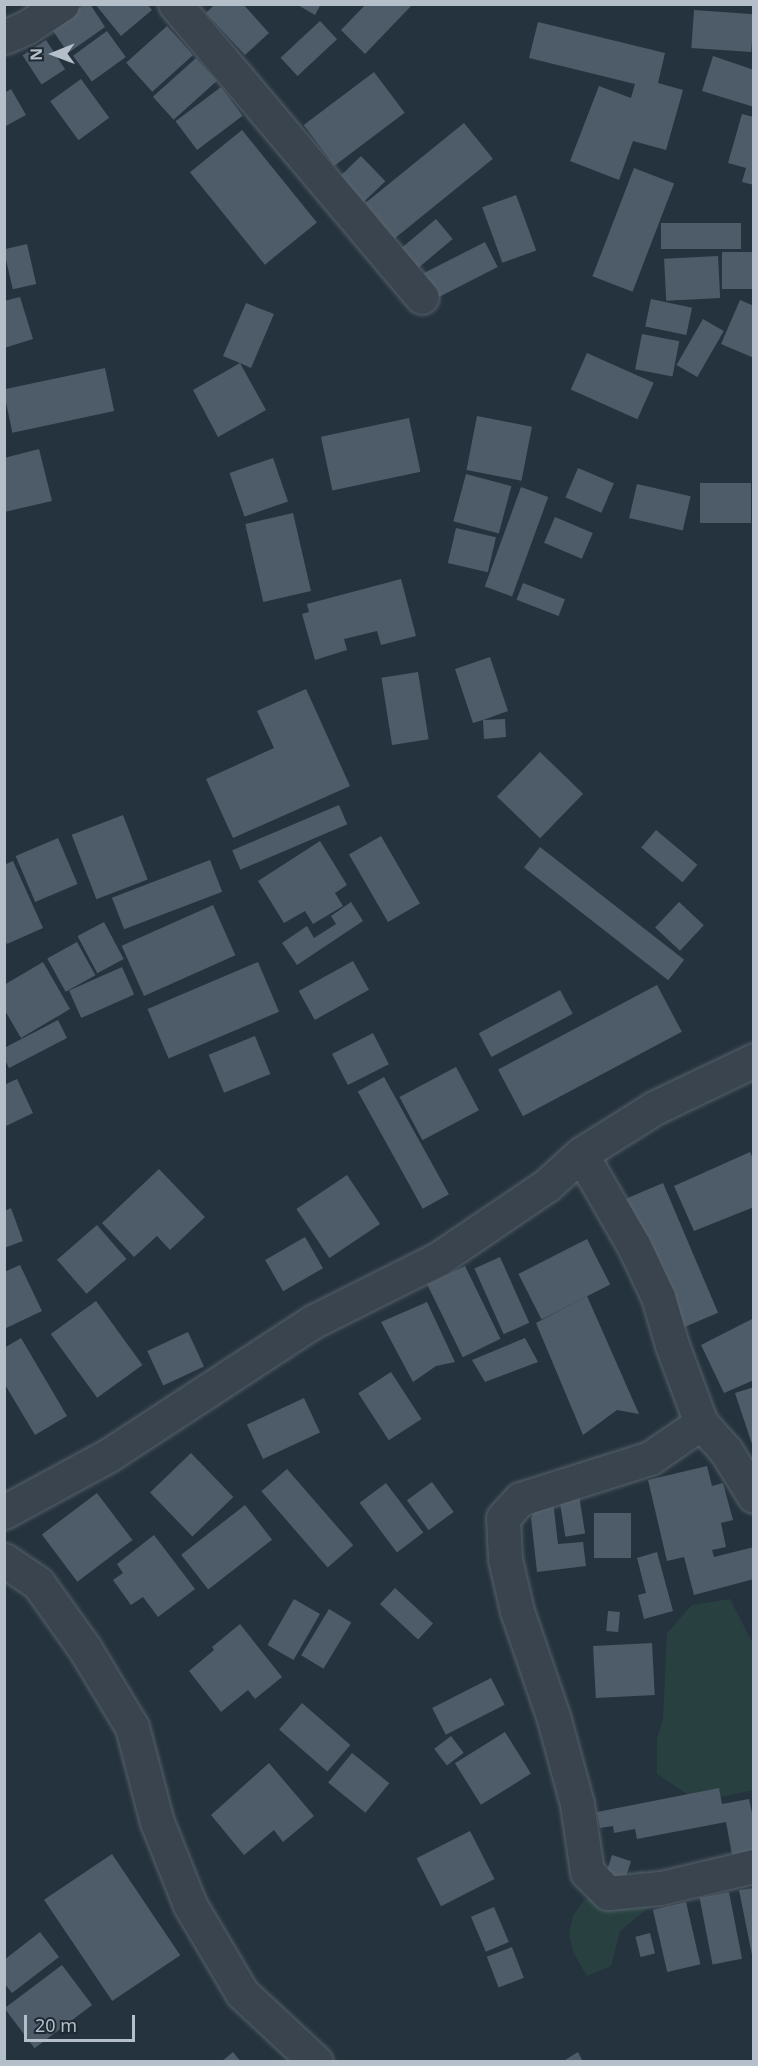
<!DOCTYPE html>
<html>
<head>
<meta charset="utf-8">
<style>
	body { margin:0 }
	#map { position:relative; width:758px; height:2066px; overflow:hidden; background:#25333e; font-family:"Noto Sans",sans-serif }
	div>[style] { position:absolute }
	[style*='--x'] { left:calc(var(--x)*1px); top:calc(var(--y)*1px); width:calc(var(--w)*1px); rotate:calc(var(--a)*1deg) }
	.green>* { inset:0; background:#284140 }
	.building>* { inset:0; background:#4e5c69; transform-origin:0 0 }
	.roads { filter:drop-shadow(0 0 2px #57626c) drop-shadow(0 0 2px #57626c) }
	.minor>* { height:33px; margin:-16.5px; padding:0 16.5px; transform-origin:16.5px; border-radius:16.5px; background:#39444e }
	span { translate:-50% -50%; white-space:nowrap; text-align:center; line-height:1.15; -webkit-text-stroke:4.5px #1e2933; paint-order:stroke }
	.frame { position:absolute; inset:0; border:6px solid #b5bfc9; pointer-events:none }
	.north { position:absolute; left:24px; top:24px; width:60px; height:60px; -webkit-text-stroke:4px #1e2933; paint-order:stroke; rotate:269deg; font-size:16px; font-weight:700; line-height:24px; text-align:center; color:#b5bfc9 }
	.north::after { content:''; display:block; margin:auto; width:21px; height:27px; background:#b5bfc9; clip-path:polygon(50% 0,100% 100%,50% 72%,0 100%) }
	.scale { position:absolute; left:24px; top:2015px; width:111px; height:27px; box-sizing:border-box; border:3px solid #b5bfc9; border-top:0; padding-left:8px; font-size:18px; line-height:21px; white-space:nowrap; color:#b5bfc9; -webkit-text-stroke:4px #1e2933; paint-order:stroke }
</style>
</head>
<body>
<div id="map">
	<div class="green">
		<i style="clip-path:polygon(730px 1599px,753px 1644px,753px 1790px,699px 1802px,657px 1774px,657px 1739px,663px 1719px,667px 1633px,692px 1605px)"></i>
		<i style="clip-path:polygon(641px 1870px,655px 1881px,647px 1909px,620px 1931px,611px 1966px,587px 1976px,573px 1952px,569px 1933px,573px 1916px,584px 1900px)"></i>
	</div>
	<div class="building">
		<i style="clip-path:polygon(85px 4px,90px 4px,105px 27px,68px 53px,51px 28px)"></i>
		<i style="clip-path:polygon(95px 4px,147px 4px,152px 10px,121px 36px)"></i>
		<i style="clip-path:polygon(215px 4px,243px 4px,269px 33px,245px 55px,206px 13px)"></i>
		<i style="clip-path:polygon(296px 4px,321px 4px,315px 15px)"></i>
		<i style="clip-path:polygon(366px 4px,413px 4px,365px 54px,341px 30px)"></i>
		<i style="left:694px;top:10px;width:60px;height:38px;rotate:4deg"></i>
		<i style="left:320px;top:21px;width:25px;height:54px;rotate:47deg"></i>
		<i style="clip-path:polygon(538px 22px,665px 53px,658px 83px,683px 90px,666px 150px,633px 141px,619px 180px,570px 161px,599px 86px,631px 98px,635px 84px,529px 58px)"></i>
		<i style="left:167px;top:26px;width:39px;height:55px;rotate:48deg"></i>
		<i style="left:107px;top:31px;width:32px;height:42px;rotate:54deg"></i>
		<i style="left:46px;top:40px;width:35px;height:28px;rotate:57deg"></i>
		<i style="clip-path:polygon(713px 56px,754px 70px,754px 107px,702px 91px)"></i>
		<i style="left:196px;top:58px;width:31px;height:58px;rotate:48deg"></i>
		<i style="left:374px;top:72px;width:51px;height:88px;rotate:53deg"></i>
		<i style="left:81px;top:79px;width:48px;height:38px;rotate:54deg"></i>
		<i style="left:221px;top:87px;width:36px;height:57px;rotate:53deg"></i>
		<i style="clip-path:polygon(11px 89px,26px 115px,4px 127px,4px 93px)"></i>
		<i style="clip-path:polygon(742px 114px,754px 117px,754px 185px,742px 182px,746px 168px,728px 163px)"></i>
		<i style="left:464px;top:123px;width:46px;height:127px;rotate:51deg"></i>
		<i style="left:242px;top:130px;width:119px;height:67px;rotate:51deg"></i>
		<i style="left:361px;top:156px;width:35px;height:33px;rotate:46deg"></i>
		<i style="left:634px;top:168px;width:43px;height:116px;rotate:21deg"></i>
		<i style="left:516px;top:195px;width:59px;height:36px;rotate:70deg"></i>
		<i style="left:436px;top:219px;width:26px;height:47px;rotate:50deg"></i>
		<i style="left:661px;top:223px;width:80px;height:26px"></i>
		<i style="left:485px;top:242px;width:28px;height:70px;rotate:63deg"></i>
		<i style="left:27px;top:244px;width:41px;height:24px;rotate:77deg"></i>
		<i style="left:754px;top:252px;width:37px;height:32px;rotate:90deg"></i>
		<i style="left:718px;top:256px;width:42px;height:54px;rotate:87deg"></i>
		<i style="clip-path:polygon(20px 297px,33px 339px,4px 348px,4px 301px)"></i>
		<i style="left:651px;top:299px;width:42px;height:28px;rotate:12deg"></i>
		<i style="clip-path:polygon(740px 300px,754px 306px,754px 358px,721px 344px)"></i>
		<i style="clip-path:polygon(246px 303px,274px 314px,251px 368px,240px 363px,266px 410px,218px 437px,193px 390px,240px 363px,223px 356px)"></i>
		<i style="left:703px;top:319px;width:24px;height:53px;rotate:30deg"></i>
		<i style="left:642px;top:334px;width:38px;height:36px;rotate:11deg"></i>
		<i style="left:587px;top:353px;width:73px;height:40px;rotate:24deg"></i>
		<i style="left:105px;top:368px;width:44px;height:104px;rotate:78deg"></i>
		<i style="left:477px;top:416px;width:56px;height:55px;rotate:11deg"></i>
		<i style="left:409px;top:418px;width:55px;height:90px;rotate:78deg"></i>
		<i style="clip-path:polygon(39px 449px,52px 501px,4px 512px,4px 458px)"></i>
		<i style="left:273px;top:458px;width:46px;height:46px;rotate:71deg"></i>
		<i style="left:578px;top:468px;width:39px;height:32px;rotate:23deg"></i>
		<i style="left:466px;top:474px;width:47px;height:49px;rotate:15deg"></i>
		<i style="left:700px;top:483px;width:51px;height:40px"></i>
		<i style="left:637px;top:484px;width:55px;height:35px;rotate:13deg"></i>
		<i style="left:521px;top:487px;width:29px;height:106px;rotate:20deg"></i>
		<i style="left:293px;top:513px;width:80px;height:49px;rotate:77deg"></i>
		<i style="left:555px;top:517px;width:41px;height:28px;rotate:23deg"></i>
		<i style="left:456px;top:528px;width:41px;height:36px;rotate:13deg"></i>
		<i style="clip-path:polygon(401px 579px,416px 636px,381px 645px,377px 631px,344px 639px,347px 650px,315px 660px,302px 614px,309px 612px,307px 604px)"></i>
		<i style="left:523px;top:583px;width:45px;height:18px;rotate:21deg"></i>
		<i style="clip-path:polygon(490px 657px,508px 711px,483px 720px,505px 719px,506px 737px,484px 739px,483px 720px,473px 723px,455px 669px)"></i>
		<i style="left:418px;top:672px;width:68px;height:37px;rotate:81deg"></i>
		<i style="clip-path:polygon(306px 689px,350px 786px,233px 838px,206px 779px,274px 748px,257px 711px)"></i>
		<i style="left:540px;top:752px;width:60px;height:62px;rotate:44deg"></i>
		<i style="left:339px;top:805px;width:21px;height:116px;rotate:67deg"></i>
		<i style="left:123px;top:815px;width:69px;height:55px;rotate:69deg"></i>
		<i style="left:656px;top:830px;width:54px;height:23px;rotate:40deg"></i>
		<i style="left:381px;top:836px;width:78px;height:37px;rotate:60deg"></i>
		<i style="left:58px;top:838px;width:50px;height:46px;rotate:67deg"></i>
		<i style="clip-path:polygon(320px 841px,347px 885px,335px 893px,343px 906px,313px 924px,305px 911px,284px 923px,258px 881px)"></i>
		<i style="left:540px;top:847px;width:183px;height:26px;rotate:38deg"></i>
		<i style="left:210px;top:860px;width:34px;height:105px;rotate:69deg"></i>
		<i style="clip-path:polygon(13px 861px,43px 928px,7px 944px,4px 938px,4px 865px)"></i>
		<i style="clip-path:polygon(351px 902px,363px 921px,297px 965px,282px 943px,307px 926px,314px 938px,336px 924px,331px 916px)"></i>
		<i style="left:679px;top:902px;width:34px;height:35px;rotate:43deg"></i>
		<i style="left:213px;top:905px;width:55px;height:100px;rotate:66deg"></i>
		<i style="left:104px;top:922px;width:42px;height:30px;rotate:62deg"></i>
		<i style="left:77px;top:942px;width:38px;height:34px;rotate:61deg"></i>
		<i style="left:353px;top:961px;width:33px;height:62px;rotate:61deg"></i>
		<i style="clip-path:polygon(43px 962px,70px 1009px,21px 1038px,4px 1009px,4px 985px)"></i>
		<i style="left:258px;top:962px;width:54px;height:120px;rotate:67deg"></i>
		<i style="left:122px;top:967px;width:30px;height:58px;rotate:66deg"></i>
		<i style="left:657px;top:985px;width:53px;height:180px;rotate:62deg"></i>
		<i style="left:560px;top:990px;width:27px;height:92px;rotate:62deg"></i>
		<i style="clip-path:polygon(58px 1020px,67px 1038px,9px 1068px,4px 1058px,4px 1048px)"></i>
		<i style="left:373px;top:1033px;width:35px;height:46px;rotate:63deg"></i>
		<i style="left:255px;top:1036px;width:41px;height:50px;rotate:68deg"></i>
		<i style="left:456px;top:1067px;width:49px;height:64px;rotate:62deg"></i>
		<i style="left:384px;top:1077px;width:134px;height:30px;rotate:61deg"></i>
		<i style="clip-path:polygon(17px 1079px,33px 1113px,4px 1127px,4px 1085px)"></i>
		<i style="clip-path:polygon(750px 1152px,754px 1161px,754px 1207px,694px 1231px,674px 1186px)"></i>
		<i style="clip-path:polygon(159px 1169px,205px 1217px,170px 1250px,157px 1236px,134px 1257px,102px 1223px)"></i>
		<i style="left:347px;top:1175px;width:59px;height:61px;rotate:56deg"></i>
		<i style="left:663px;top:1183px;width:141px;height:44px;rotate:67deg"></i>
		<i style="clip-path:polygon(11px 1208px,23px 1241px,4px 1248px,4px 1211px)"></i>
		<i style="left:97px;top:1225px;width:45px;height:53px;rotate:49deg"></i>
		<i style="left:305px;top:1237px;width:36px;height:46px;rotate:60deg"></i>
		<i style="left:587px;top:1239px;width:51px;height:77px;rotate:63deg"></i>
		<i style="left:500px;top:1257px;width:72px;height:28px;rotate:66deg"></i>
		<i style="clip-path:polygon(20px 1265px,42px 1311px,4px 1329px,4px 1272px)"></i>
		<i style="left:465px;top:1266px;width:81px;height:42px;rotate:64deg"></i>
		<i style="clip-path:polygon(587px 1296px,639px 1414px,617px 1410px,583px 1435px,536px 1323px)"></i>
		<i style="left:96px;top:1301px;width:79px;height:56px;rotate:54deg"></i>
		<i style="clip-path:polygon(427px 1302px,455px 1362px,436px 1366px,413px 1382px,381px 1322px)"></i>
		<i style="clip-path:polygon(754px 1318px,754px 1380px,724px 1393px,701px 1345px)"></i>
		<i style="left:188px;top:1332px;width:38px;height:45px;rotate:65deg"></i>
		<i style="clip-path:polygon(21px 1338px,67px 1416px,35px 1435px,4px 1383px,4px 1348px)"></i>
		<i style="clip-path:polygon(525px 1338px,538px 1362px,485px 1382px,472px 1360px)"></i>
		<i style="left:391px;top:1372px;width:56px;height:39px;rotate:57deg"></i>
		<i style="clip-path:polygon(754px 1387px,754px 1447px,753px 1447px,735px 1393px)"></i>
		<i style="left:304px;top:1398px;width:38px;height:63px;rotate:65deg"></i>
		<i style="left:191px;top:1453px;width:61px;height:57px;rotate:46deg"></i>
		<i style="clip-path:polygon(707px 1466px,712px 1486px,723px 1483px,733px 1520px,721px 1523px,726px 1547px,712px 1550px,714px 1557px,754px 1547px,754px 1579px,694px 1595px,684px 1557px,667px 1561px,648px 1480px)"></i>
		<i style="left:287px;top:1469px;width:101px;height:34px;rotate:49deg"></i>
		<i style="left:432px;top:1482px;width:37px;height:31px;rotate:54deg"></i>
		<i style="left:386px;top:1483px;width:62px;height:33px;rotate:53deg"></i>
		<i style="left:97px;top:1493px;width:59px;height:69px;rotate:53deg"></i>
		<i style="left:579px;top:1495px;width:39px;height:20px;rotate:81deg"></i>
		<i style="clip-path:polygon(553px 1501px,558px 1544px,583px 1542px,586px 1566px,537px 1572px,531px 1518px,539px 1503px)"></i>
		<i style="left:245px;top:1505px;width:44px;height:81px;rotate:52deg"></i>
		<i style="left:594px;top:1513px;width:37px;height:45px"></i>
		<i style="clip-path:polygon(154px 1535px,195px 1589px,158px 1617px,143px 1597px,131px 1605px,113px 1580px,123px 1573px,117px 1564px)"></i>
		<i style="clip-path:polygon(657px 1552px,673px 1611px,644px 1619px,638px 1595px,646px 1593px,637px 1558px)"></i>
		<i style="left:395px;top:1588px;width:52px;height:22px;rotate:43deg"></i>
		<i style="left:294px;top:1599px;width:30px;height:53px;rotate:30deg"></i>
		<i style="left:329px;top:1609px;width:26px;height:54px;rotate:31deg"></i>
		<i style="left:608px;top:1611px;width:12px;height:20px;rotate:5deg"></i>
		<i style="clip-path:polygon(240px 1624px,282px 1677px,255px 1699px,248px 1690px,221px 1712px,189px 1671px,214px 1650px,212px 1647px)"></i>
		<i style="left:652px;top:1643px;width:52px;height:59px;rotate:87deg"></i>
		<i style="left:491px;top:1678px;width:30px;height:66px;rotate:63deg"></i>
		<i style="left:302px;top:1703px;width:64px;height:35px;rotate:41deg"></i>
		<i style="left:505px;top:1732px;width:49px;height:59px;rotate:58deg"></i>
		<i style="left:451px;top:1736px;width:21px;height:21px;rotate:53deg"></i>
		<i style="left:352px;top:1753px;width:48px;height:38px;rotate:39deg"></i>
		<i style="clip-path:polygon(269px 1763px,314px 1816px,283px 1842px,274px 1830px,244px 1855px,211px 1815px)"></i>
		<i style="clip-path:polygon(719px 1788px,722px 1804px,749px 1799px,754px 1822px,754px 1856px,733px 1860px,726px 1822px,637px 1839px,635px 1829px,614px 1833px,613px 1826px,600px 1828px,597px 1812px)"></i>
		<i style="left:470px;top:1831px;width:54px;height:60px;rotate:63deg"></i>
		<i style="left:112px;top:1854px;width:122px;height:82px;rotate:56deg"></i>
		<i style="left:612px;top:1855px;width:20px;height:20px;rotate:18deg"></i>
		<i style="clip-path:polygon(754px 1888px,754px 1955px,752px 1955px,739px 1890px)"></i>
		<i style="left:729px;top:1892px;width:68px;height:30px;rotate:79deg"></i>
		<i style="left:686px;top:1902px;width:64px;height:34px;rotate:77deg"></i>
		<i style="left:494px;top:1907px;width:38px;height:25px;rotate:67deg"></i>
		<i style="clip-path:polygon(40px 1932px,59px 1957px,12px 1993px,4px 1983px,4px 1960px)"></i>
		<i style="left:650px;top:1933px;width:21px;height:15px;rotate:76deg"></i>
		<i style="left:512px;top:1947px;width:33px;height:27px;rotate:69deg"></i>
		<i style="left:62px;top:1965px;width:50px;height:72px;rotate:53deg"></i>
		<i style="clip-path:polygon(233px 2052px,241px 2062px,221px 2062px)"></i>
		<i style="clip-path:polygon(578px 2052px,583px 2062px,562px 2062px)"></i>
	</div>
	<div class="roads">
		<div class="minor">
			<i style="--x:175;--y:4;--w:383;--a:49.9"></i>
			<i style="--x:4;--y:37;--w:25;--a:-23"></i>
			<i style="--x:27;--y:27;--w:42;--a:-33.3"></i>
			<i style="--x:581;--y:1154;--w:106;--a:60.1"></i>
			<i style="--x:634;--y:1246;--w:56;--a:64.8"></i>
			<i style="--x:658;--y:1297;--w:50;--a:73.7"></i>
			<i style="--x:672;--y:1345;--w:83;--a:69.6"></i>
			<i style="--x:701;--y:1423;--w:62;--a:145.5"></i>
			<i style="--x:650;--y:1458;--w:136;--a:162.5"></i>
			<i style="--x:520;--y:1499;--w:25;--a:132"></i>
			<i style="--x:503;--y:1518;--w:41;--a:87.2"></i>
			<i style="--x:505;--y:1559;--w:53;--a:77"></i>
			<i style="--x:517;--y:1611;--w:111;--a:71.1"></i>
			<i style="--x:553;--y:1716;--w:91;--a:74.7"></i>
			<i style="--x:577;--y:1804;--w:69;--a:81.6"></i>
			<i style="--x:587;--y:1872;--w:30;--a:45"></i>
			<i style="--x:608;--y:1893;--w:53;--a:-5.4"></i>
			<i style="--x:661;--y:1888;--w:96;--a:-13.3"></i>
			<i style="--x:701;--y:1423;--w:38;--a:48"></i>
			<i style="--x:726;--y:1451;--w:53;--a:58.1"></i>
			<i style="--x:4;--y:1512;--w:119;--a:-28.5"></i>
			<i style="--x:109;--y:1455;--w:245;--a:-33.2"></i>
			<i style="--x:314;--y:1321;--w:139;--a:-26.6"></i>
			<i style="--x:438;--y:1259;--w:132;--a:-34.2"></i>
			<i style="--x:547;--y:1185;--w:46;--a:-42.4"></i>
			<i style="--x:581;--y:1154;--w:86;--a:-32.2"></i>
			<i style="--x:654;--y:1108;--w:111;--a:-25.6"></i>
			<i style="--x:4;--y:1560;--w:41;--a:34.1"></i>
			<i style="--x:38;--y:1583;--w:81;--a:54.5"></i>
			<i style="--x:85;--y:1649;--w:91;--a:58.9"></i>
			<i style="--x:132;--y:1727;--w:98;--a:75.3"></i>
			<i style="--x:157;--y:1822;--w:89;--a:68.3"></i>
			<i style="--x:190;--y:1905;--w:102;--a:59.4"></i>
			<i style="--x:242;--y:1993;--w:101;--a:43"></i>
		</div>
	</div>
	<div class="frame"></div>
	<div class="north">N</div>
	<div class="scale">20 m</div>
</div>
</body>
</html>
